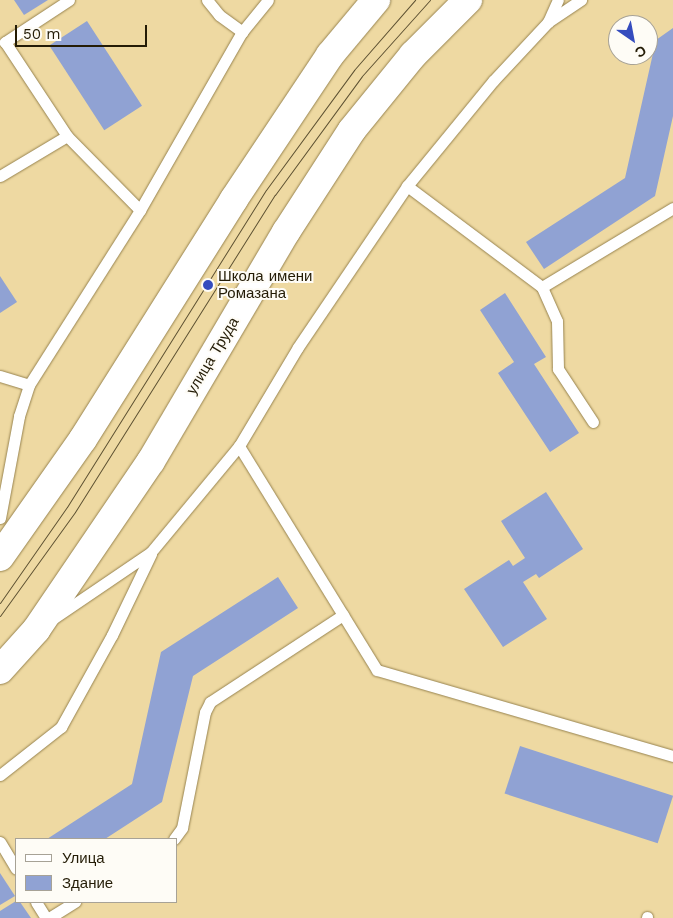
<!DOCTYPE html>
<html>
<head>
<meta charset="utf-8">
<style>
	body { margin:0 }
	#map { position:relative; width:673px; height:918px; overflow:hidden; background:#eed9a2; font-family:"Work Sans",sans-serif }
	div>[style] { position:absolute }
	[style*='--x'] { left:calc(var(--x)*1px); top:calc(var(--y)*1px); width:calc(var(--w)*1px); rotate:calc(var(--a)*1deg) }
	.building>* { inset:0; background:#90a2d3; transform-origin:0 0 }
	.roads { filter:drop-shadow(0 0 1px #97834f) drop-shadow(0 0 1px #97834f) }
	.lane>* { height:11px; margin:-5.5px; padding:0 5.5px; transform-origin:5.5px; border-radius:5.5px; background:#fff }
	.secondary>* { height:28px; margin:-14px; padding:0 14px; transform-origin:14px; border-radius:14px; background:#fff }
	.tram>* { height:1px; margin:-0.5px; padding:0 0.5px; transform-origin:0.5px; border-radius:0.5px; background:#5d5132 }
	.dots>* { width:14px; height:14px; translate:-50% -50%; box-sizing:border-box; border:2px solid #fefcf6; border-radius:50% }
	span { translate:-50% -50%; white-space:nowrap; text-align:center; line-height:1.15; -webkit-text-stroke:4px #fefcf6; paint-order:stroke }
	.poi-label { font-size:15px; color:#241c06 }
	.left { translate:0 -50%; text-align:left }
	.street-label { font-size:15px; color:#241c06 }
	.legend { position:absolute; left:15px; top:838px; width:162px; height:65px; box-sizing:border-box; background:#fefcf6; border:1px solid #a7a296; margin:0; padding:6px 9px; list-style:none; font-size:15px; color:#241c06 }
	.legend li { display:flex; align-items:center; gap:10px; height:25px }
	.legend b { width:25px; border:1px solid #a7a296 }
	.north { position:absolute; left:608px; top:15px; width:50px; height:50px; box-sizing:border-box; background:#fefcf6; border:1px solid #a7a296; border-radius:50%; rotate:147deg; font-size:14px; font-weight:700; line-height:20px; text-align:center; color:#241c06 }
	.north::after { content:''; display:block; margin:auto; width:18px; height:22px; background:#354cbe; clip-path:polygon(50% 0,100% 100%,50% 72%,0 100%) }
	.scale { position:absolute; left:15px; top:25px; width:132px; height:22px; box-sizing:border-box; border:2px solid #241c06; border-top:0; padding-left:6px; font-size:15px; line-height:18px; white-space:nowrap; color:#241c06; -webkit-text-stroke:4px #fefcf6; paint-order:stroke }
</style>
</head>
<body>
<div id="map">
	<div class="building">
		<i style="clip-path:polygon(14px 0,48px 0,24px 15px)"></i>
		<i style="left:87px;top:21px;width:101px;height:45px;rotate:57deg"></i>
		<i style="clip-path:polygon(673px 28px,673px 116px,655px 196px,544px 269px,526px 242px,625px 178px,656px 40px)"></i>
		<i style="clip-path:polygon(0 276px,17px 302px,0 313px)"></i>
		<i style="clip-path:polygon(505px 293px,546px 357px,534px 364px,579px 433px,550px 452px,498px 373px,514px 362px,480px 310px)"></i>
		<i style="clip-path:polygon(546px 492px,583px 549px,539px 578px,536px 574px,523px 582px,547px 619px,503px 647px,464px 589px,509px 560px,513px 566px,525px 558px,501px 521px)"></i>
		<i style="clip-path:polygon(278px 577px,298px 608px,193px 676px,162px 802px,105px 839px,47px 839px,132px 784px,161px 652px)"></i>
		<i style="left:520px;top:746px;width:161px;height:50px;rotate:18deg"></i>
		<i style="clip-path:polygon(0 873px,15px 896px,0 905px)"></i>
		<i style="clip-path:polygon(16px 901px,20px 902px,31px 918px,0 918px,0 911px)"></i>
	</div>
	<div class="roads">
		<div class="lane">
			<i style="--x:69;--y:0;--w:77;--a:146.7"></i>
			<i style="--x:5;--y:42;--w:113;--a:56.6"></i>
			<i style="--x:67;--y:136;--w:104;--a:45.4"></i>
			<i style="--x:207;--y:0;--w:19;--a:51"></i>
			<i style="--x:219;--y:15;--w:29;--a:36"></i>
			<i style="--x:548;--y:22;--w:24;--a:-66"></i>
			<i style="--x:0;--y:176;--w:78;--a:-30.8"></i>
			<i style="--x:407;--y:186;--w:169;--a:36.8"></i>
			<i style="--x:0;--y:376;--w:30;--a:17"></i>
			<i style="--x:593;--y:422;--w:64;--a:-123.4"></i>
			<i style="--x:558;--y:369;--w:48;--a:-91.2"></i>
			<i style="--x:557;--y:321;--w:37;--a:-114"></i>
			<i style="--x:542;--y:287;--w:153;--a:-31.1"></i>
			<i style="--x:239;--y:446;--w:263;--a:58.4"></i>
			<i style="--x:377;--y:670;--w:308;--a:16.2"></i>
			<i style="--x:0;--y:518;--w:104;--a:-79.4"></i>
			<i style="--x:19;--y:416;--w:33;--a:-72"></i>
			<i style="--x:29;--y:385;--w:207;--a:-57.6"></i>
			<i style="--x:140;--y:210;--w:205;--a:-60.2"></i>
			<i style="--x:242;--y:32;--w:41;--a:-50.9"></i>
			<i style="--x:54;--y:618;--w:117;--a:-34.2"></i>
			<i style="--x:151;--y:552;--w:138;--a:-50.3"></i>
			<i style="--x:239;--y:446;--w:115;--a:-59.2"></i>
			<i style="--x:298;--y:347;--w:194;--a:-55.9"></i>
			<i style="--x:407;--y:186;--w:136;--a:-50.7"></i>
			<i style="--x:493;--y:81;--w:81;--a:-47"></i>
			<i style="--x:548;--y:22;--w:40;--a:-34"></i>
			<i style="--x:0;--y:775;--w:78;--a:-38.2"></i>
			<i style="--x:61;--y:727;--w:105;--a:-61"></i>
			<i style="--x:112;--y:635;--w:90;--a:-64.3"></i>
			<i style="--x:174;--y:839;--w:14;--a:-54"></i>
			<i style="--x:182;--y:828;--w:118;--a:-78.8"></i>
			<i style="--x:205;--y:712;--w:11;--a:-63"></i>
			<i style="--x:210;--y:702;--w:159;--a:-33.2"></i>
			<i style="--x:0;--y:842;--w:31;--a:59"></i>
			<i style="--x:36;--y:902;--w:19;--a:58"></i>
			<i style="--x:49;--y:918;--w:31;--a:-32"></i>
			<i style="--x:647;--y:918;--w:1;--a:-90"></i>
		</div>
		<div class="secondary">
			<i style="--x:0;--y:557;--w:144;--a:-54.9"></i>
			<i style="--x:83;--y:439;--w:284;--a:-57.8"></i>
			<i style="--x:234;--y:199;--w:173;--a:-56.3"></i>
			<i style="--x:330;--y:55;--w:72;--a:-50.1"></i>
			<i style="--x:0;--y:670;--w:54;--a:-48"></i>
			<i style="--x:36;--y:630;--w:204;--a:-55.8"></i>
			<i style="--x:151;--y:461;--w:266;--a:-59.5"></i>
			<i style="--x:286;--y:232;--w:121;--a:-57.1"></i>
			<i style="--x:352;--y:130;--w:97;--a:-50.9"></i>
			<i style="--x:413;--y:55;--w:78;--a:-45"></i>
		</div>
	</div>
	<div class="tram">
		<i style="--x:0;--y:603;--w:117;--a:-55.1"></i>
		<i style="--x:67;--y:507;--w:374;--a:-57.9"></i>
		<i style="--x:266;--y:190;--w:149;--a:-53.7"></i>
		<i style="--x:354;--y:70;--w:93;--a:-48.9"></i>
		<i style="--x:0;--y:616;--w:128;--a:-54.2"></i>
		<i style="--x:75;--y:512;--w:375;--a:-57.8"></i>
		<i style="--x:275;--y:195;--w:147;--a:-53.8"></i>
		<i style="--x:362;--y:76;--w:102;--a:-48.2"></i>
	</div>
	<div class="dots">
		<i style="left:208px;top:285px;background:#354cbe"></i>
	</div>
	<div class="poi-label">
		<span class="left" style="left:218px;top:285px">Школа имени<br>Ромазана</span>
	</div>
	<div class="street-label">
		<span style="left:213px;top:356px;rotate:-59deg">улица Труда</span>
	</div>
	<ul class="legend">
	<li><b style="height:6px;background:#fff"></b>Улица</li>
	<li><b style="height:14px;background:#90a2d3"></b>Здание</li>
	</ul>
	<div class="north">С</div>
	<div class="scale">50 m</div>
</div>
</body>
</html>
